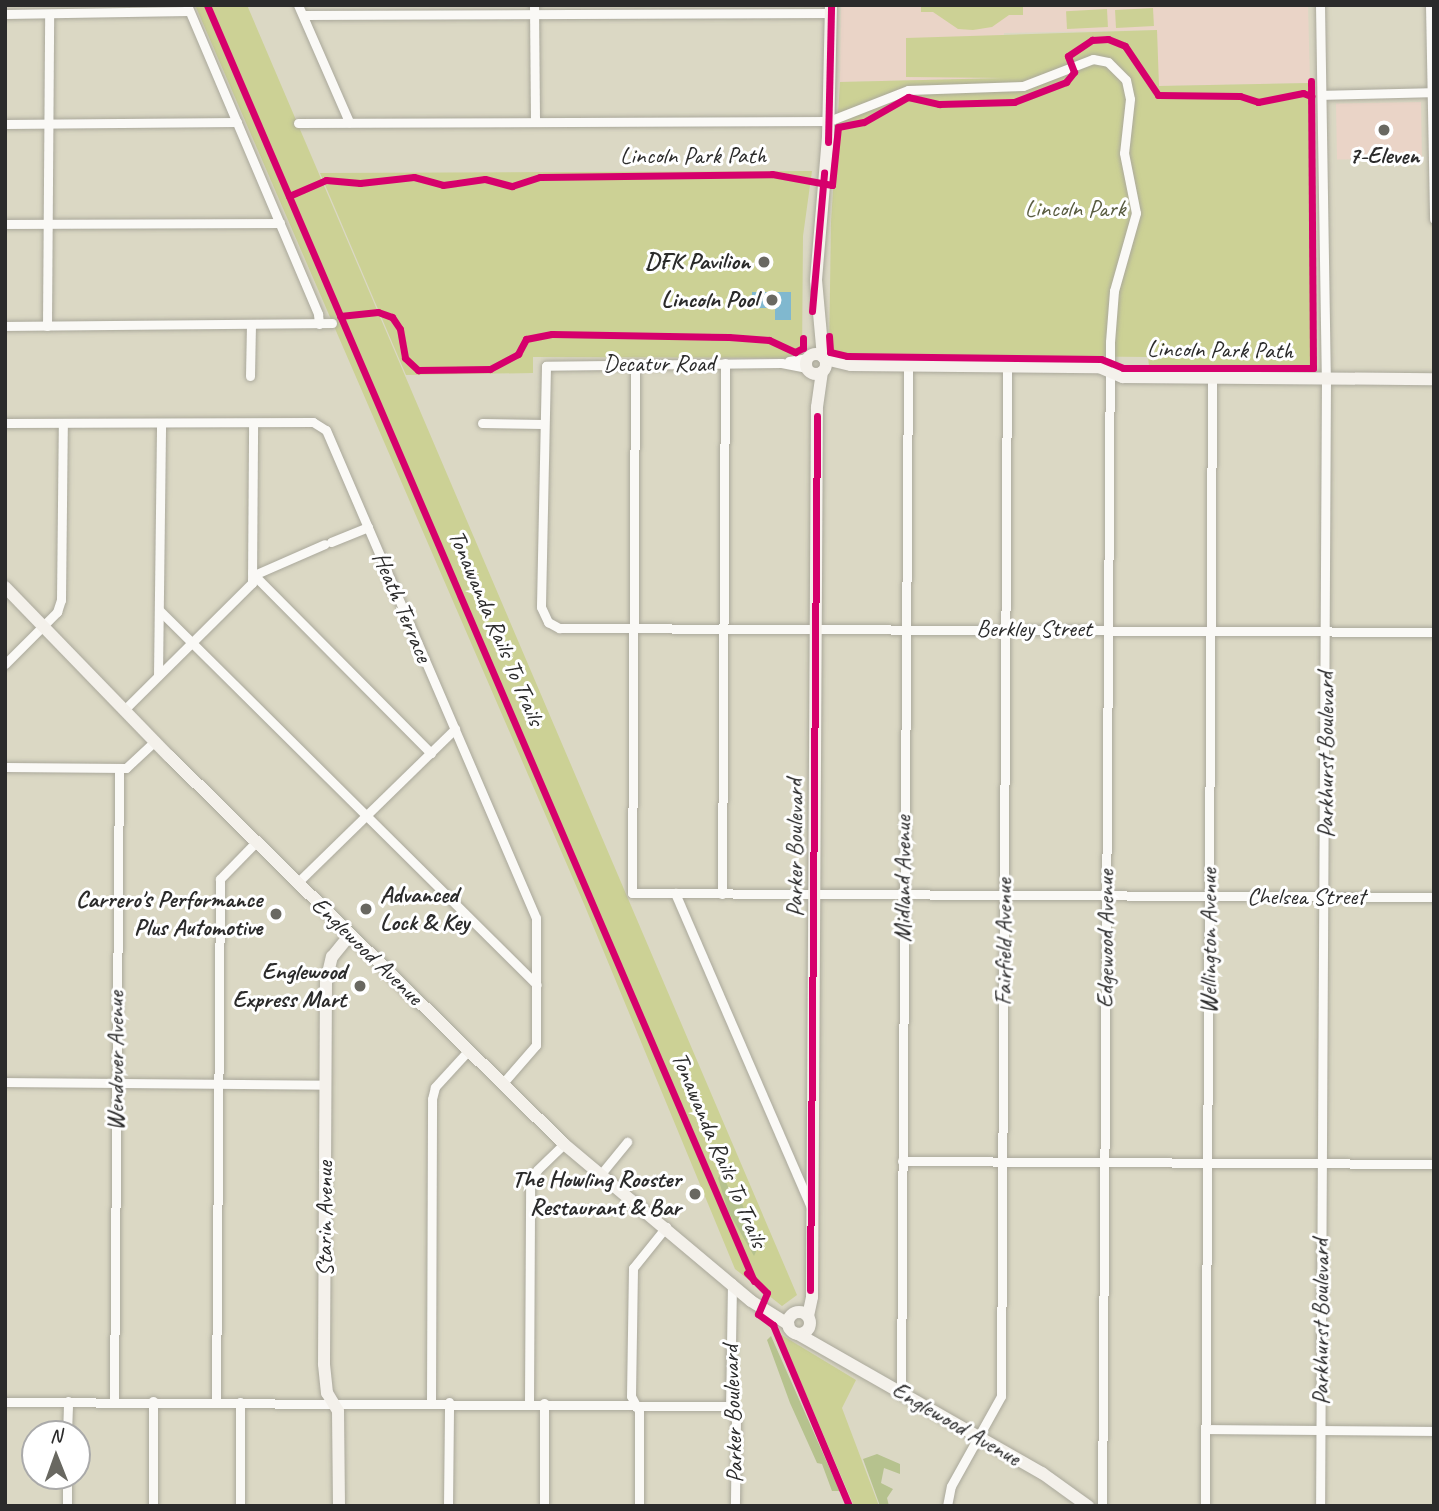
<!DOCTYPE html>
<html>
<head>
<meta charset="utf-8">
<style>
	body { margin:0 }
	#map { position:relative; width:1439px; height:1511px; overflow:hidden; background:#dbd8c4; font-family:Caveat,sans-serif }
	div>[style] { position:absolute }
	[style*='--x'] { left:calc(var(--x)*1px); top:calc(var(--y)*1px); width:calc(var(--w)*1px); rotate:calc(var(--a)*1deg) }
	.built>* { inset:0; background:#ead4c7; transform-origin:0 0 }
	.green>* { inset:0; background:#ccd195; transform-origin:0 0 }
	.forest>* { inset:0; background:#b6c28e }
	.water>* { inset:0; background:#80b8cf }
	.roads { filter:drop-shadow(0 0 2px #aaa89b) drop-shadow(0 0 2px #aaa89b) }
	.street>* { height:9px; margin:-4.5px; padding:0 4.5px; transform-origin:4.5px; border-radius:4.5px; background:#faf9f6 }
	.secondary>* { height:12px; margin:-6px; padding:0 6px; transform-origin:6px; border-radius:6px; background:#f4f1eb }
	.secondary>.ring { margin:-6px; padding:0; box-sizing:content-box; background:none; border:12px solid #f4f1eb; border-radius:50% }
	.cycleway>* { height:7px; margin:-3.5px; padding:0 3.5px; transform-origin:3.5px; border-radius:3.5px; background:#d6006c }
	.dots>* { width:19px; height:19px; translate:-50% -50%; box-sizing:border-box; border:4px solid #fff; border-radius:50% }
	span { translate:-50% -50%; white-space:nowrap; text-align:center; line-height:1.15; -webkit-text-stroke:6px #fff; paint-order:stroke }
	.street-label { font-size:24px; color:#2b2b2b }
	.poi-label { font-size:24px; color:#2b2b2b; font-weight:700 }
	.right { translate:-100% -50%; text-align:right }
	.left { translate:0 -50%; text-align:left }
	.park-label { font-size:24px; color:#585b3f }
	.frame { position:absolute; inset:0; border:7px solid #2b2b2b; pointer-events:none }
	.north { position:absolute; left:21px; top:1420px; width:70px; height:70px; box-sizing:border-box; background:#fff; border:2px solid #aaa; border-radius:50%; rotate:359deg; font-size:19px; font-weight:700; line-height:28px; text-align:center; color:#2b2b2b }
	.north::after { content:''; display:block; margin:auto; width:24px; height:32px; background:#696861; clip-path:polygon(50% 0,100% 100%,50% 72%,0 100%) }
</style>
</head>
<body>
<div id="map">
	<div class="built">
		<i style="clip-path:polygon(841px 5px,1308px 5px,1310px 83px,1158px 86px,1157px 30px,1004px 33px,1005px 78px,840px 82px)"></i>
		<i style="left:1421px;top:102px;width:56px;height:85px;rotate:89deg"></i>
	</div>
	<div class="green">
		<i style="clip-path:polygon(195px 5px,247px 5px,797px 1295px,782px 1306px,735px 1269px,584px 904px)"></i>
		<i style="clip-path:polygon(921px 5px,1023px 5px,1023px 15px,1009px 15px,992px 27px,973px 30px,958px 29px,933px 12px,921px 12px)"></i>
		<i style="left:1153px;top:8px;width:18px;height:38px;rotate:87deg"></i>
		<i style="left:1107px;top:9px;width:18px;height:41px;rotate:87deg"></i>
		<i style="clip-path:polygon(1157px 30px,1159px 86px,1310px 83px,1313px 366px,1149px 366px,1148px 357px,829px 354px,831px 222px,840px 82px,1005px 78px,906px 77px,906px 38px)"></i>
		<i style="clip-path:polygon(812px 171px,803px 236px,802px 358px,533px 357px,533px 373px,406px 375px,320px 173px)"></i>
		<i style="clip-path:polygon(780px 1334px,856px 1380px,842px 1408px,879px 1506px,854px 1506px)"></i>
	</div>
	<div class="forest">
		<i style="clip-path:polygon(722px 1173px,733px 1198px,741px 1200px,749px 1224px,746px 1228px,760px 1243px,754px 1256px,728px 1211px,718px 1178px)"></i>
		<i style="clip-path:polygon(771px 1336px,833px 1476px,841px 1491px,832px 1491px,822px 1464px,817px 1463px,790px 1403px,767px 1340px)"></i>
		<i style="clip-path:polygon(877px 1454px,900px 1464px,900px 1474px,884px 1468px,881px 1483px,893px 1489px,887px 1498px,889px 1506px,880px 1506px,863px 1459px)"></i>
	</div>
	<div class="water">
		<i style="clip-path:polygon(752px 292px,791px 292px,791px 320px,775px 320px,775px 308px,752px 308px)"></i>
	</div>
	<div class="roads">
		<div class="street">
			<i style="--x:187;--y:5;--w:336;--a:67"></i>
			<i style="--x:318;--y:314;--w:10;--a:84"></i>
			<i style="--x:298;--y:5;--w:128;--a:66.4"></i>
			<i style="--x:534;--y:5;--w:116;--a:89.5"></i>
			<i style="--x:1320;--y:5;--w:373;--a:89.1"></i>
			<i style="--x:1326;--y:378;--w:1128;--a:90.3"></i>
			<i style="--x:1430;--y:5;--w:214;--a:88.9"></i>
			<i style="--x:5;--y:14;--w:184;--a:-0.9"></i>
			<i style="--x:303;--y:15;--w:528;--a:-0.22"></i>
			<i style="--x:1322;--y:95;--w:112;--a:-1.5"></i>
			<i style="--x:298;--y:123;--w:531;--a:-0.22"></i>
			<i style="--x:829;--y:121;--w:85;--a:-21.4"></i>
			<i style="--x:908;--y:90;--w:115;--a:-2"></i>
			<i style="--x:1023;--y:86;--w:75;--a:-21.1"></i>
			<i style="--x:1093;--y:59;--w:15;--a:11"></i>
			<i style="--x:1108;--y:62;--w:25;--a:45"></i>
			<i style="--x:1126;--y:80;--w:19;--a:78"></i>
			<i style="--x:1130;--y:99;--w:54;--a:96.3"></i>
			<i style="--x:1124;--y:153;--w:61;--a:78.7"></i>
			<i style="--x:1136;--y:213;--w:81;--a:105.8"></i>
			<i style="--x:1114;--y:291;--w:51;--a:94.5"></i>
			<i style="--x:1110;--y:342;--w:1164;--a:90.39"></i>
			<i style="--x:5;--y:124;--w:232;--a:-0.5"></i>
			<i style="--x:5;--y:224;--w:275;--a:-0.2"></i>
			<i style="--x:5;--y:326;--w:327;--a:-0.5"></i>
			<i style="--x:47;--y:326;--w:312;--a:-89.6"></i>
			<i style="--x:789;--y:361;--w:19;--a:-9"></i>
			<i style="--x:635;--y:364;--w:529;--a:90.32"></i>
			<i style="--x:632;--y:893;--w:802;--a:0.29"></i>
			<i style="--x:807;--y:368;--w:26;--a:-169"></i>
			<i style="--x:781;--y:363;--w:235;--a:179.3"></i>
			<i style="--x:546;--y:366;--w:241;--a:91.2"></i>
			<i style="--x:541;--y:607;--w:17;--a:65"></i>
			<i style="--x:548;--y:622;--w:13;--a:29"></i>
			<i style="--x:559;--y:628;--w:875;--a:0.26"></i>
			<i style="--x:250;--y:376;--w:51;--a:-88.9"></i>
			<i style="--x:5;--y:423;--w:308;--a:-0.2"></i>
			<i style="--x:313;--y:422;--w:15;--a:32"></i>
			<i style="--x:326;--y:430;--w:531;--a:66.72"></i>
			<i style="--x:536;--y:918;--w:127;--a:90"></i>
			<i style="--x:536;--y:1045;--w:50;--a:131"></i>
			<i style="--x:482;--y:423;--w:61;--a:0.9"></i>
			<i style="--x:331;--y:542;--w:40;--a:-22"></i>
			<i style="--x:252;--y:573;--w:254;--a:45.2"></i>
			<i style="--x:254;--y:575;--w:77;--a:-23.6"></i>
			<i style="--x:159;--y:610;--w:532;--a:44.77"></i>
			<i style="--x:5;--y:664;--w:74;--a:-45"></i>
			<i style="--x:57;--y:612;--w:13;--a:-72"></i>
			<i style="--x:61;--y:600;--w:177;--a:-89.4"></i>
			<i style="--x:158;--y:675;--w:252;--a:-89.3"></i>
			<i style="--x:124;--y:710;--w:180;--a:-44.8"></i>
			<i style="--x:252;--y:583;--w:160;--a:-89.6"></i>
			<i style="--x:5;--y:767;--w:121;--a:0.5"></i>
			<i style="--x:126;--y:768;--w:40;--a:-43"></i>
			<i style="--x:297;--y:883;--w:221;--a:-44.3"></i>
			<i style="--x:675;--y:893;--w:342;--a:66.6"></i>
			<i style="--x:722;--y:894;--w:531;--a:-89.68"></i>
			<i style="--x:5;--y:1082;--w:321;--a:0.5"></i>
			<i style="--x:902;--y:1161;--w:532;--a:0.32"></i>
			<i style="--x:600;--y:1175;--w:43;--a:-50.7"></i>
			<i style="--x:732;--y:1283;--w:123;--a:90.9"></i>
			<i style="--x:730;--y:1406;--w:13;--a:63"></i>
			<i style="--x:736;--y:1418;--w:88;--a:90.7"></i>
			<i style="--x:901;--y:1393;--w:1029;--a:-89.61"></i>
			<i style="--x:114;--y:1401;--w:633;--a:-89.55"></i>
			<i style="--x:5;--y:1402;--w:725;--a:0.32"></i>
			<i style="--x:216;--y:1402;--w:523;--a:-89.56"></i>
			<i style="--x:220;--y:879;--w:52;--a:-45.8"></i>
			<i style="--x:431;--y:1402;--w:303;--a:-89.8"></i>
			<i style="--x:432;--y:1099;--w:12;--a:-76"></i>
			<i style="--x:435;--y:1087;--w:49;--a:-47.5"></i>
			<i style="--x:529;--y:1403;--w:217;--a:-89.7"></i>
			<i style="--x:530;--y:1186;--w:17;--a:-66"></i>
			<i style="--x:537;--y:1170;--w:37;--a:-44"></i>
			<i style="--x:544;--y:1403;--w:103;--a:90"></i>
			<i style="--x:1205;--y:1429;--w:229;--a:0.5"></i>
			<i style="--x:67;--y:1434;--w:33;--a:-88"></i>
			<i style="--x:67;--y:1506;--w:30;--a:-90"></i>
			<i style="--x:153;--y:1506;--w:105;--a:-90"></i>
			<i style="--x:240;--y:1506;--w:104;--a:-90"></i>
			<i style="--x:448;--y:1506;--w:104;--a:-89.4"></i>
			<i style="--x:639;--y:1506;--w:95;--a:-90"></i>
			<i style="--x:639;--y:1411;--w:17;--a:-118"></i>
			<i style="--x:631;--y:1396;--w:128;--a:-89.1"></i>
			<i style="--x:633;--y:1268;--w:53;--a:-51.2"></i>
			<i style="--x:947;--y:1506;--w:20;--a:-79"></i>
			<i style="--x:951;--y:1486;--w:103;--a:-60.9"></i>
			<i style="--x:1001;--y:1396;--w:1030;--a:-89.67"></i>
			<i style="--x:1205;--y:1506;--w:1129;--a:-89.64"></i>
		</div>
		<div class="secondary">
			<i class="ring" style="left:806px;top:354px;width:8px;height:8px"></i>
			<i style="--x:823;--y:357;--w:77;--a:-95.2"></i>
			<i style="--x:816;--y:280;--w:144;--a:-85.2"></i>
			<i style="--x:828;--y:137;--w:132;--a:-88.7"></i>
			<i style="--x:825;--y:359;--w:27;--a:13"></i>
			<i style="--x:851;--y:365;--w:248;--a:0.5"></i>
			<i style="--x:1099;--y:367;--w:26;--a:23"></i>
			<i style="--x:1123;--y:377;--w:311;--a:0.4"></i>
			<i style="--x:5;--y:587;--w:235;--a:45.9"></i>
			<i style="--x:169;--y:756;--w:554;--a:44.49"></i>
			<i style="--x:564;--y:1144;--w:244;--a:40"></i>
			<i style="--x:751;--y:1301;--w:44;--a:31.9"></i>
			<i class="ring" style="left:788px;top:1312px;width:10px;height:10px"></i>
			<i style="--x:808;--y:1316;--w:19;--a:-78"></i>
			<i style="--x:812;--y:1297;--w:890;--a:-89.68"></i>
			<i style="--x:817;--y:407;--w:35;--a:-82"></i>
			<i style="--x:798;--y:1334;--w:281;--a:29.7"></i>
			<i style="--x:1042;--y:1473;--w:57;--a:35.7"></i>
			<i style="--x:339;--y:1506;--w:95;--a:-90.6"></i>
			<i style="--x:338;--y:1411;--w:21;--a:-121"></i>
			<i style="--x:327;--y:1393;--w:29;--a:-96"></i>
			<i style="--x:324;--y:1364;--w:382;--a:-89.7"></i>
			<i style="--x:326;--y:982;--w:26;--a:-77"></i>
			<i style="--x:332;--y:957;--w:27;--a:-51"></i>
		</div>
	</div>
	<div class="cycleway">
		<i style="--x:207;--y:5;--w:1388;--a:66.8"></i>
		<i style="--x:828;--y:142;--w:137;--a:-88.7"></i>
		<i style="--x:289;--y:196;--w:40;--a:-23.4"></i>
		<i style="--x:326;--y:180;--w:34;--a:5"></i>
		<i style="--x:360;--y:183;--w:54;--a:-6.3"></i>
		<i style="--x:414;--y:177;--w:30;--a:15"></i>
		<i style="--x:443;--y:185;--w:42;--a:-8.1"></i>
		<i style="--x:485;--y:179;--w:28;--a:15"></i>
		<i style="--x:512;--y:186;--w:29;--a:-18"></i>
		<i style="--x:540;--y:177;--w:232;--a:-0.7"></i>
		<i style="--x:772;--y:174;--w:61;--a:10.4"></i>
		<i style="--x:832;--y:185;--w:58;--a:-84.1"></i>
		<i style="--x:838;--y:127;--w:26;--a:-11"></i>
		<i style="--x:864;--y:122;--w:51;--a:-29.6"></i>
		<i style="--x:908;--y:97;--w:32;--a:13"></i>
		<i style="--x:939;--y:104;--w:75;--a:-1.5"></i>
		<i style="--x:1014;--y:102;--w:56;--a:-21"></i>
		<i style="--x:1066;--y:82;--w:13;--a:-51"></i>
		<i style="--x:1074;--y:72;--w:17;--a:-111"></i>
		<i style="--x:1068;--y:56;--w:29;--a:-34"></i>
		<i style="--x:1092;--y:40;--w:16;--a:-4"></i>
		<i style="--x:1108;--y:39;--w:18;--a:22"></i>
		<i style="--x:1125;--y:46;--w:59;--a:56"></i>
		<i style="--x:1158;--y:95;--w:82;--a:0.7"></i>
		<i style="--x:1240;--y:96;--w:19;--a:18"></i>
		<i style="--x:1258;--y:102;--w:46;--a:-11.3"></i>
		<i style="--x:1303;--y:93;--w:9;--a:21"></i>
		<i style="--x:812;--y:311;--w:139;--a:-85"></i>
		<i style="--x:340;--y:316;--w:38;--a:-6"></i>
		<i style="--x:378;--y:312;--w:15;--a:20"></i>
		<i style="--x:392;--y:317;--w:14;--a:56"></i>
		<i style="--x:400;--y:329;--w:29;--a:80"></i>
		<i style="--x:405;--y:358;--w:18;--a:43"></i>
		<i style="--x:418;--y:370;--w:72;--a:-0.8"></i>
		<i style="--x:490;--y:369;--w:32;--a:-28"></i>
		<i style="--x:518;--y:354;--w:17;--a:-62"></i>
		<i style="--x:526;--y:339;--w:26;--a:-11"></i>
		<i style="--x:552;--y:334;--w:177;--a:1"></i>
		<i style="--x:729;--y:337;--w:40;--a:4.3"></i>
		<i style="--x:769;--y:340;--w:29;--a:25"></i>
		<i style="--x:795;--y:352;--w:9;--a:-27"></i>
		<i style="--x:803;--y:348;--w:10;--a:-90"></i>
		<i style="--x:829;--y:336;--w:16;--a:86"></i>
		<i style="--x:830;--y:352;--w:17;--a:13"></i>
		<i style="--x:847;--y:356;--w:254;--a:0.7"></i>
		<i style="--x:1101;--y:359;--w:24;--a:22"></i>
		<i style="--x:1123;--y:368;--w:190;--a:0"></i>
		<i style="--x:1313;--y:368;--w:287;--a:-90.4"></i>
		<i style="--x:747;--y:1273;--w:28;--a:45"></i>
		<i style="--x:767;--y:1293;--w:23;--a:113"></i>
		<i style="--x:758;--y:1314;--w:19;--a:36"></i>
		<i style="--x:773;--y:1325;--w:196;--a:67.2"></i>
		<i style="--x:810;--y:1290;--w:874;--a:-89.54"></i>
	</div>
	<div class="dots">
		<i style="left:1384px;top:130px;background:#696861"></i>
		<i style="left:764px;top:262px;background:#696861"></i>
		<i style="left:772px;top:300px;background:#696861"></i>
		<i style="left:366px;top:909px;background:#696861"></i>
		<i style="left:276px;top:914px;background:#696861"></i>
		<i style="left:360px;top:986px;background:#696861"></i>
		<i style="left:695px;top:1194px;background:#696861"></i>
	</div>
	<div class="street-label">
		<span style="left:693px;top:156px">Lincoln Park Path</span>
		<span style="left:1220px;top:350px;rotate:1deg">Lincoln Park Path</span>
		<span style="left:659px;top:364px">Decatur Road</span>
		<span style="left:402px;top:607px;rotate:67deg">Heath Terrace</span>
		<span style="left:496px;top:628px;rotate:67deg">Tonawanda Rails To Trails</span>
		<span style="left:1034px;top:629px">Berkley Street</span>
		<span style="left:1326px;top:755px;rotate:-90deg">Parkhurst Boulevard</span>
		<span style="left:795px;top:848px;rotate:-90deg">Parker Boulevard</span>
		<span style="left:903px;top:879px;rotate:-90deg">Midland Avenue</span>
		<span style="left:1306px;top:897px">Chelsea Street</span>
		<span style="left:1106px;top:939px;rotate:-90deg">Edgewood Avenue</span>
		<span style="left:1209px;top:941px;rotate:-90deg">Wellington Avenue</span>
		<span style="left:1004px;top:942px;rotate:-90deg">Fairfield Avenue</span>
		<span style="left:367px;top:951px;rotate:44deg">Englewood Avenue</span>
		<span style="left:116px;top:1061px;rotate:-90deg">Wendover Avenue</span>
		<span style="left:719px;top:1150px;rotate:67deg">Tonawanda Rails To Trails</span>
		<span style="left:325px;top:1219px;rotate:-90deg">Starin Avenue</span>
		<span style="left:1321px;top:1322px;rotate:-90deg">Parkhurst Boulevard</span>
		<span style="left:733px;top:1414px;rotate:-92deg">Parker Boulevard</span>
		<span style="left:956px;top:1424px;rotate:30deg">Englewood Avenue</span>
	</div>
	<div class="poi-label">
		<span style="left:1384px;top:156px">7-Eleven</span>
		<span class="right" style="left:750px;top:262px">DFK Pavilion</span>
		<span class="right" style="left:758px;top:300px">Lincoln Pool</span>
		<span class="left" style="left:380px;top:909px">Advanced<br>Lock &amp; Key</span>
		<span class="right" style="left:262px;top:914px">Carrero's Performance<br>Plus Automotive</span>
		<span class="right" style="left:346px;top:986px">Englewood<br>Express Mart</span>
		<span class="right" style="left:681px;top:1194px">The Howling Rooster<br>Restaurant &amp; Bar</span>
	</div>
	<div class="park-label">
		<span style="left:1075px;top:209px">Lincoln Park</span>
	</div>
	<div class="frame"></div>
	<div class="north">N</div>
</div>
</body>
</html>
